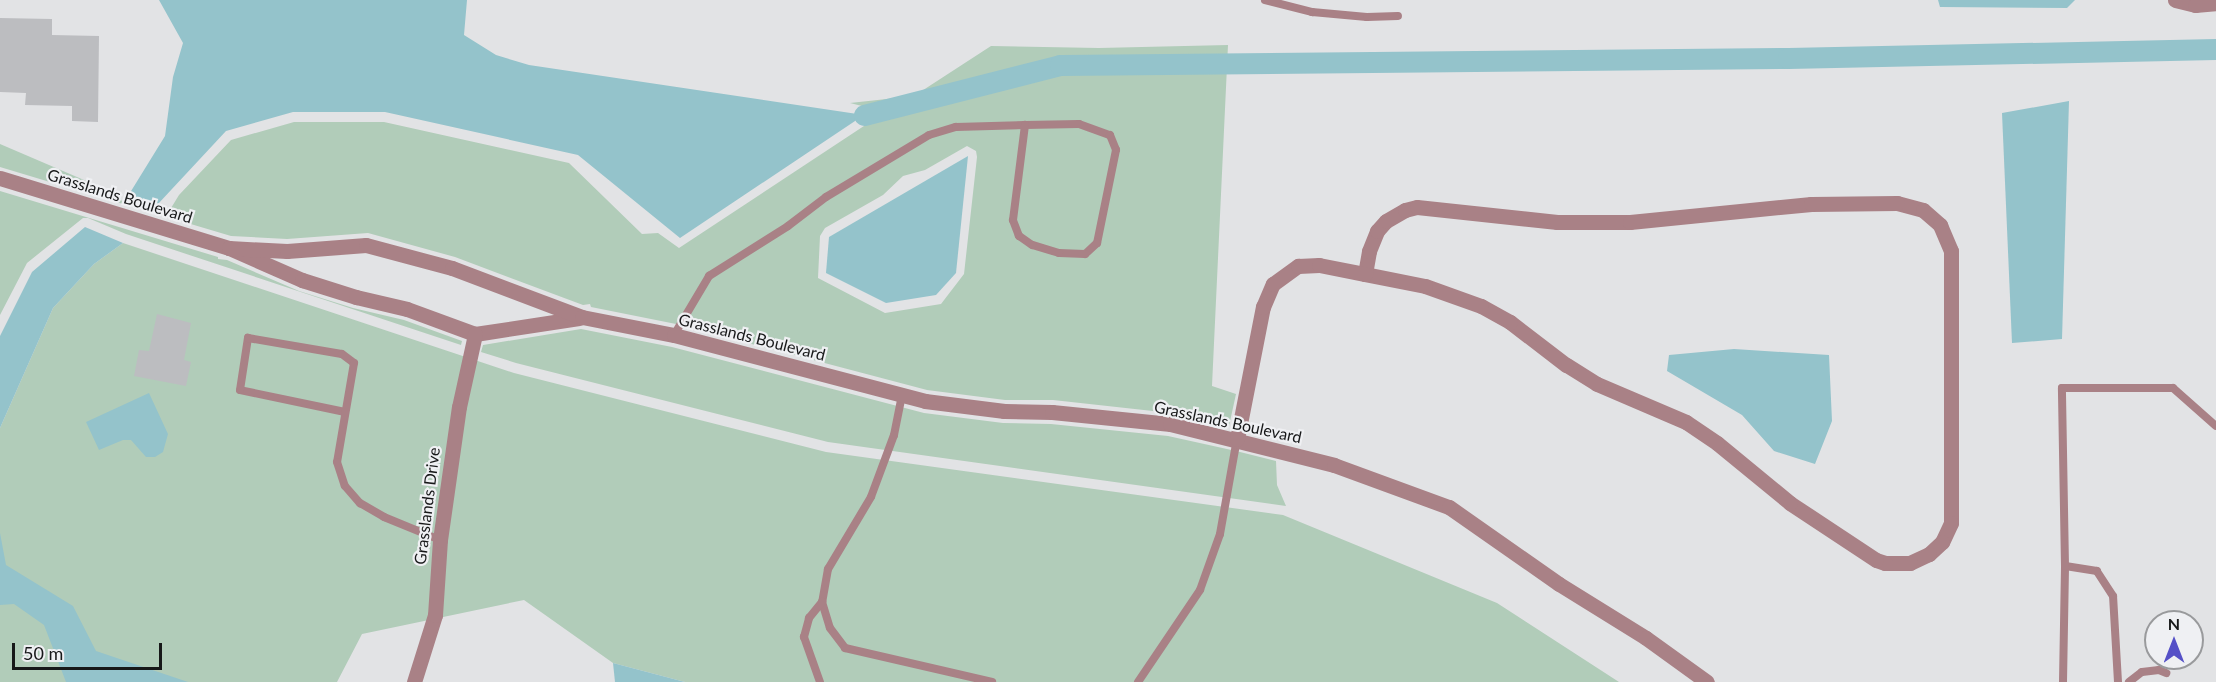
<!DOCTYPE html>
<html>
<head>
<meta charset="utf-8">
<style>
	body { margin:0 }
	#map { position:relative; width:2216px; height:682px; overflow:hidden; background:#e2e3e5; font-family:Lato,sans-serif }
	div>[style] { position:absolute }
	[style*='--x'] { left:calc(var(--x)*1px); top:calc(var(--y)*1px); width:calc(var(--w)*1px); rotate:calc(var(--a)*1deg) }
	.green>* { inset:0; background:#b1ccb9 }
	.water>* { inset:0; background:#94c3cb }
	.canal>* { height:21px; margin:-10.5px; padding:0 10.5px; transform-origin:10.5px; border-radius:10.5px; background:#94c3cb }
	.building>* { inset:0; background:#bcbdc0 }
	.lane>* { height:8px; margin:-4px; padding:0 4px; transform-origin:4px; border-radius:4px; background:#a98186 }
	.street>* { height:15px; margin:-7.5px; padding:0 7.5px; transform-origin:7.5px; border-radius:7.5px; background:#a98186 }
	span { translate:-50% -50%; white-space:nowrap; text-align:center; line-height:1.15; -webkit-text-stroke:4.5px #eff0f3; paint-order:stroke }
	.street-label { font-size:16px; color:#171819 }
	.north { position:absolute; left:2144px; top:610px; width:60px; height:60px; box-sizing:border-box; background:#eff0f3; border:2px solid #999a9c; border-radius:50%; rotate:0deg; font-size:16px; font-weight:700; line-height:24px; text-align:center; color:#171819 }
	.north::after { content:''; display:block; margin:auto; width:21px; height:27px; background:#5550c7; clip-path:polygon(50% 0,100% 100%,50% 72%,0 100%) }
	.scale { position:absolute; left:12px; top:643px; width:150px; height:27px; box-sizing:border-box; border:3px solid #171819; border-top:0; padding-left:8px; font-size:18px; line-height:21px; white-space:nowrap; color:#171819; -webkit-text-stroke:4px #eff0f3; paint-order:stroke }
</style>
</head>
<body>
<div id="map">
	<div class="green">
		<i style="clip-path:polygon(evenodd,1228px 45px,1212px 386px,1236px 394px,1229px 426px,1171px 413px,1053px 400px,1005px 400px,927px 390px,676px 324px,591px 307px,590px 304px,583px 305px,455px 257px,368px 233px,287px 239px,231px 236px,147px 211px,168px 213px,179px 195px,231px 140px,294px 122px,384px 122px,569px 163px,642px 234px,658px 233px,679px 248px,870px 122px,872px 114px,870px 108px,850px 103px,914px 96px,991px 46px,1099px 48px,1228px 45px,967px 146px,976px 151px,977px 157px,964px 274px,941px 304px,885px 313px,818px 278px,820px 236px,825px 228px,883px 195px,903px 176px,925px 170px,967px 146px)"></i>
		<i style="clip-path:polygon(0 144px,119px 195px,123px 204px,0 167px)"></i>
		<i style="clip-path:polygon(0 191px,218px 257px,218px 259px,227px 260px,299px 291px,353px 308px,404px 320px,462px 341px,461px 345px,126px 234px,88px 218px,83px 218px,27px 263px,0 315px)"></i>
		<i style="clip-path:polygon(123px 243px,514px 373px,826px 452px,1283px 515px,1497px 603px,1619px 682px,685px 682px,613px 663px,524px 600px,362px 634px,337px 682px,0 682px,0 428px,53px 308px,94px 264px)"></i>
		<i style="clip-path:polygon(581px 329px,672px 347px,924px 413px,1003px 423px,1051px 424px,1168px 436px,1236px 451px,1276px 461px,1277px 485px,1286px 506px,828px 442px,516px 363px,481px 352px,483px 345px)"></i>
	</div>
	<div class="water">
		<i style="clip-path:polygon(159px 0,467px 0,464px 35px,496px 55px,529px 65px,864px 115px,680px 238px,578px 155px,385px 112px,293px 112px,226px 131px,158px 204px,128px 196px,165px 136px,173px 77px,183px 43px)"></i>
		<i style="clip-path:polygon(1938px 0,2075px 0,2067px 8px,1940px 7px)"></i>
		<i style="clip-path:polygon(2069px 101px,2062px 339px,2012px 343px,2002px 113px)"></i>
		<i style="clip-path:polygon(968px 156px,956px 273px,936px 295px,886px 303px,826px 273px,829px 237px)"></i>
		<i style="clip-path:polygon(85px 227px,123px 243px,94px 264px,53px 308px,0 428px,0 336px,32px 272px)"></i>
		<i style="clip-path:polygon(1734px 349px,1829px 355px,1832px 421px,1815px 464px,1774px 451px,1742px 415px,1667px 371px,1669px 355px)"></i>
		<i style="clip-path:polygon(149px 393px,168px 434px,163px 452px,155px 457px,146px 457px,131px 440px,123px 440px,99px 450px,86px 422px)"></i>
		<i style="clip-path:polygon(0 533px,6px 565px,73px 606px,96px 651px,188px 682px,66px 682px,44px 625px,14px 604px,0 605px)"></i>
		<i style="clip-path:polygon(613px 663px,685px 682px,615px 682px)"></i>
	</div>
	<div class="canal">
		<i style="--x:864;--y:115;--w:202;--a:-14.3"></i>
		<i style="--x:1060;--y:65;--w:728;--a:-0.55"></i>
		<i style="--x:1788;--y:58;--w:428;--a:-1.2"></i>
	</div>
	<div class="building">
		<i style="clip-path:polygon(0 18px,52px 19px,52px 35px,99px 36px,98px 122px,72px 121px,72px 106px,25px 105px,26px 93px,0 92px)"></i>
		<i style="clip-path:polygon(157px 314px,191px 323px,184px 360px,191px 362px,186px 386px,134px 376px,139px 350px,149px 351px)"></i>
	</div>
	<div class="lane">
		<i style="--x:1265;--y:0;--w:49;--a:14.3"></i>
		<i style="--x:1312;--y:12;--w:55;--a:5.2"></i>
		<i style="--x:1367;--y:17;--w:31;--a:-2"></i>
		<i style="--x:674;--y:335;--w:69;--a:-59.3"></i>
		<i style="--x:709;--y:276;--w:93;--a:-32.3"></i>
		<i style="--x:788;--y:226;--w:48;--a:-37.3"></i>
		<i style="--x:826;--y:197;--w:120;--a:-31"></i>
		<i style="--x:929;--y:135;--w:28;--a:-17"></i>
		<i style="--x:956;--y:127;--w:69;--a:-1.7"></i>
		<i style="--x:1025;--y:125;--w:54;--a:-1.1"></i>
		<i style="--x:1079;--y:124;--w:33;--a:20"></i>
		<i style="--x:1110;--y:135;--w:16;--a:68"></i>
		<i style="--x:1116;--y:150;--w:95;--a:101.5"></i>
		<i style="--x:1097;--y:243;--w:16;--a:137"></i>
		<i style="--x:1085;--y:254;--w:26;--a:-178"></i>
		<i style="--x:1059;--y:253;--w:28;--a:-163"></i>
		<i style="--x:1032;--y:245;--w:16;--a:-145"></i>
		<i style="--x:1019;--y:236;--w:17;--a:-111"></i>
		<i style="--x:1013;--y:220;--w:96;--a:-82.8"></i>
		<i style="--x:902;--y:395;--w:41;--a:101.3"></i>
		<i style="--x:894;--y:435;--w:66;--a:110.4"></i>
		<i style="--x:871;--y:497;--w:84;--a:120.8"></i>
		<i style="--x:828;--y:569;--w:34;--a:100"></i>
		<i style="--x:822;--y:602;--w:27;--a:73"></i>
		<i style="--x:830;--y:628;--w:25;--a:53"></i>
		<i style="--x:845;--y:648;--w:151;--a:13"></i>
		<i style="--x:345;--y:412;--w:107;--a:-168.2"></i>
		<i style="--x:240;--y:390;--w:53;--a:-81.3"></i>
		<i style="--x:248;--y:338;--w:95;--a:9.7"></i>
		<i style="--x:342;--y:354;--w:15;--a:37"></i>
		<i style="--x:354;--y:363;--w:100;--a:99.7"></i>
		<i style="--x:337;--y:462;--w:25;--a:72"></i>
		<i style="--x:345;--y:486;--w:23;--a:49"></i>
		<i style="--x:360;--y:503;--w:28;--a:30"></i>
		<i style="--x:384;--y:517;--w:61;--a:22.3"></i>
		<i style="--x:820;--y:682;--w:48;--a:-109.6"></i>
		<i style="--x:804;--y:637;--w:20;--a:-75"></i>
		<i style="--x:809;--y:618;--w:21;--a:-51"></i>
		<i style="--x:1138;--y:682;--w:111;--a:-56"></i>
		<i style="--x:1200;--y:590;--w:59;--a:-70.3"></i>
		<i style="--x:1220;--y:534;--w:97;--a:-79.9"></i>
		<i style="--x:2063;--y:682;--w:116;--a:-89"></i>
		<i style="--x:2118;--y:682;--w:86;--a:-93.3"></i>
		<i style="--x:2113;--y:596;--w:30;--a:-123"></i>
		<i style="--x:2097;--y:571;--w:32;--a:-171"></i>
		<i style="--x:2065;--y:566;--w:178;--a:-91"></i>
		<i style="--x:2062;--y:388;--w:111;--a:0"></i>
		<i style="--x:2173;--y:388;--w:57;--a:41.5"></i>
		<i style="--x:2129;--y:682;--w:16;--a:-38"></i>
		<i style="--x:2142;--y:672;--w:17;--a:-7"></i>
		<i style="--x:2159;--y:670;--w:8;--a:23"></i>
	</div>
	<div class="street">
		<i style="--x:2175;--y:0;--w:21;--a:14"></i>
		<i style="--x:2195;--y:5;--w:21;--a:-5"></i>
		<i style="--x:0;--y:178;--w:239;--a:17"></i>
		<i style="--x:229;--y:248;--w:80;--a:23.7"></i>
		<i style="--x:302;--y:280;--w:57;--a:17.5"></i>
		<i style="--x:356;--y:297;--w:52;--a:13.2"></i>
		<i style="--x:407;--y:309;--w:72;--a:20.2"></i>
		<i style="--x:475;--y:334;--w:105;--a:-8.7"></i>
		<i style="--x:1897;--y:203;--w:27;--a:15"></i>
		<i style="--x:1923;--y:210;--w:23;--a:41"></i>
		<i style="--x:1940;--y:225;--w:28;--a:67"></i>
		<i style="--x:1951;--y:251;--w:272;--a:90"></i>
		<i style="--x:1951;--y:523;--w:21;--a:115"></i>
		<i style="--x:1942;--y:542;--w:18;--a:137"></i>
		<i style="--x:1929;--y:554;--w:21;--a:155"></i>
		<i style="--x:1910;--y:563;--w:25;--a:180"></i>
		<i style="--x:1885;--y:563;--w:9;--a:-162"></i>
		<i style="--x:1876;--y:560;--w:103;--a:-146.5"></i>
		<i style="--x:1790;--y:503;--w:94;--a:-140.6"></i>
		<i style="--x:1717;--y:443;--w:37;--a:-146"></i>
		<i style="--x:1686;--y:422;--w:97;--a:-156.9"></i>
		<i style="--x:1597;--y:384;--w:36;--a:-148"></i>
		<i style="--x:1566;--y:365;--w:71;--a:-142.5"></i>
		<i style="--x:1510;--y:322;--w:33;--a:-151"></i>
		<i style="--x:1481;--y:306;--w:59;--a:-160.3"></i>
		<i style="--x:1425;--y:286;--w:61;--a:-168.7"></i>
		<i style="--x:1365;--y:274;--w:23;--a:-80"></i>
		<i style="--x:1369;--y:251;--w:22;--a:-68"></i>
		<i style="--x:1377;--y:231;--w:13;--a:-48"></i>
		<i style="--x:1386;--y:221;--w:22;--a:-30"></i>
		<i style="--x:1405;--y:210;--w:12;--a:-14"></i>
		<i style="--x:1417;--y:207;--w:141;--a:6.1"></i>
		<i style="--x:1557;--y:222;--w:73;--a:0"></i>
		<i style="--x:1630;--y:222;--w:182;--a:-5.7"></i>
		<i style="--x:1811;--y:204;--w:86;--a:-0.7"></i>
		<i style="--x:229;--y:248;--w:58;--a:3"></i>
		<i style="--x:287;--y:251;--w:79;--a:-4.3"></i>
		<i style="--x:366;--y:245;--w:89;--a:15"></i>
		<i style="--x:452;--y:268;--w:139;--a:20.7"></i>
		<i style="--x:582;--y:317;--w:94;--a:11.1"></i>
		<i style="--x:674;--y:335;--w:260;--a:14.7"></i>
		<i style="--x:925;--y:401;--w:80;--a:7.2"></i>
		<i style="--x:1004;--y:411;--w:48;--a:1.2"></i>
		<i style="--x:1052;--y:412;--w:119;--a:5.8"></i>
		<i style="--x:1170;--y:424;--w:169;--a:14"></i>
		<i style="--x:1334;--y:465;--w:122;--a:20.1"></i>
		<i style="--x:1449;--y:507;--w:134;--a:35"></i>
		<i style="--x:1559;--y:584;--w:102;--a:31.8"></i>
		<i style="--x:1646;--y:638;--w:75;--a:35.8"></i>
		<i style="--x:1237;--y:439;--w:135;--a:-78.9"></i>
		<i style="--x:1263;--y:307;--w:25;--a:-67"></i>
		<i style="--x:1273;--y:284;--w:31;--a:-36"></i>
		<i style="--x:1298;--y:266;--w:21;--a:-3"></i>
		<i style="--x:1319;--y:265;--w:47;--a:11.1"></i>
		<i style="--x:414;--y:682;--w:70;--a:-72.6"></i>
		<i style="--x:435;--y:615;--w:75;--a:-86.2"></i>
		<i style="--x:440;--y:540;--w:134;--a:-81.9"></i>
		<i style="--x:459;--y:407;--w:75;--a:-77.6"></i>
	</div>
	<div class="street-label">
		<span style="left:120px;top:196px;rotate:17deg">Grasslands Boulevard</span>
		<span style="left:752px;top:337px;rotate:14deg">Grasslands Boulevard</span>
		<span style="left:1228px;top:422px;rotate:12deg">Grasslands Boulevard</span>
		<span style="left:427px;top:506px;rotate:-83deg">Grasslands Drive</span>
	</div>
	<div class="north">N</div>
	<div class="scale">50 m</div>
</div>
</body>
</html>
